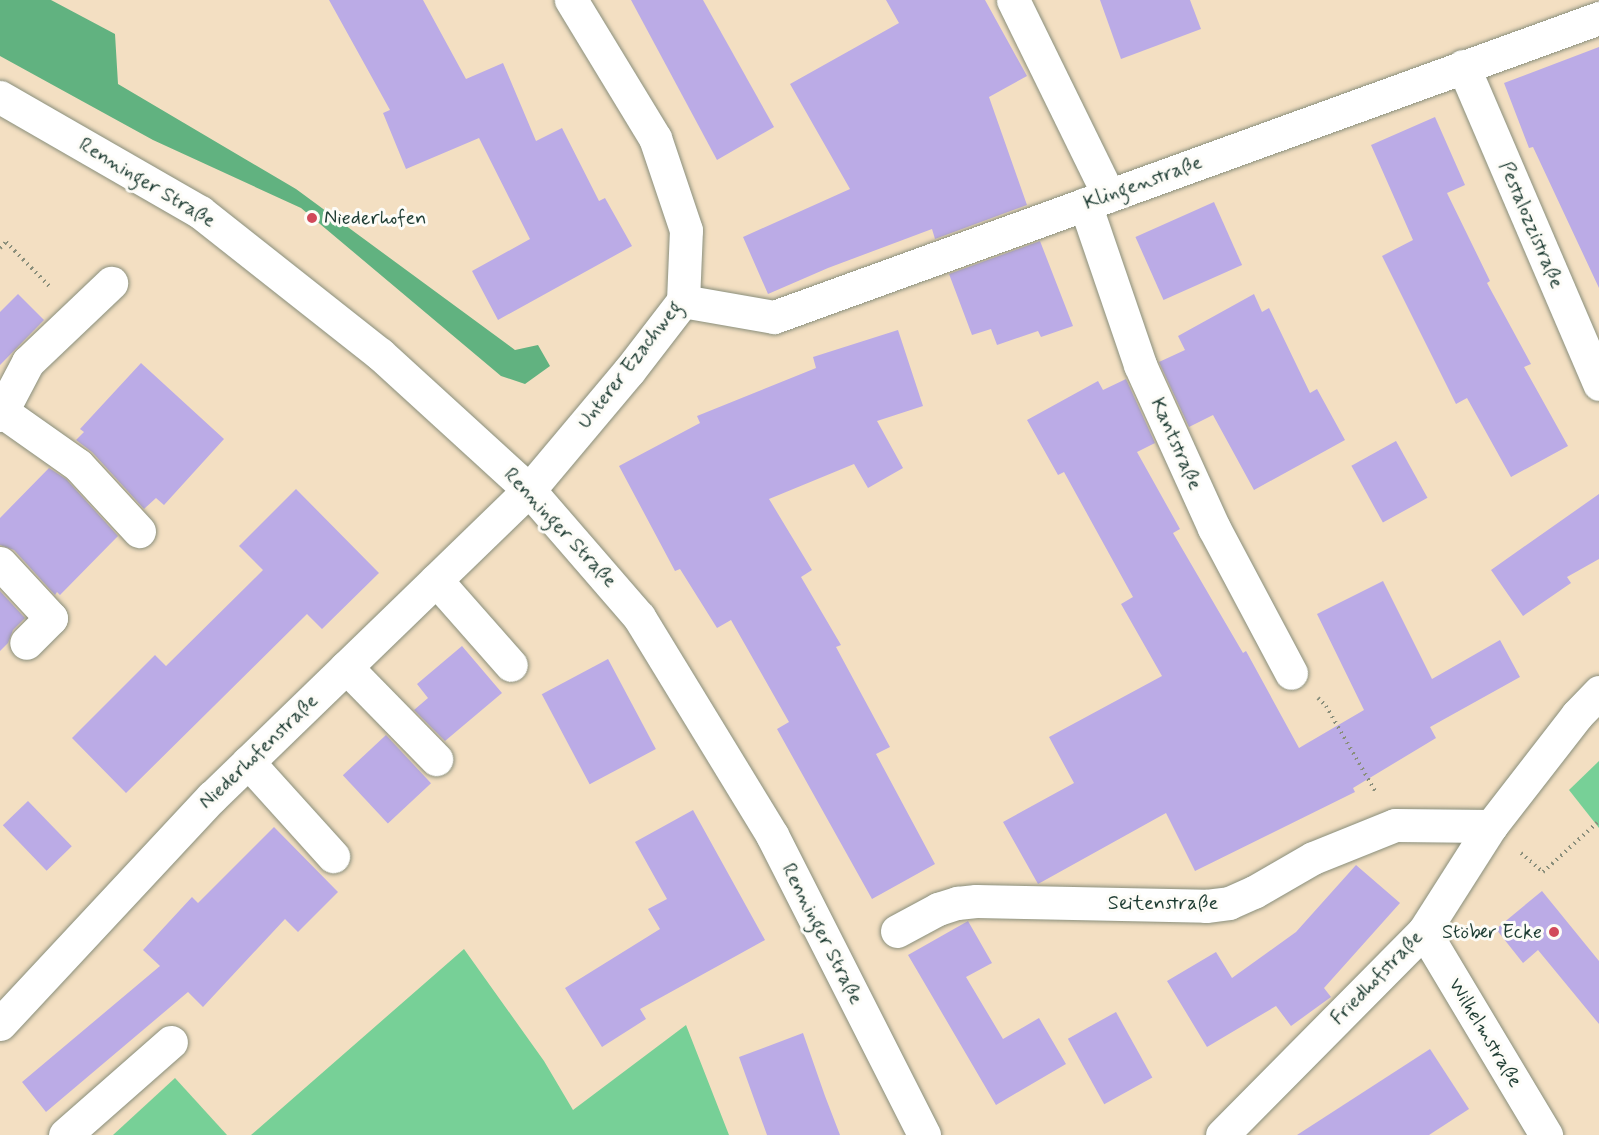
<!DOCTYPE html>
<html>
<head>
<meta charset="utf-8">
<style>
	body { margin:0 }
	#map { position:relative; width:1599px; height:1135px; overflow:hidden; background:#f3dfc2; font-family:Mynerve,sans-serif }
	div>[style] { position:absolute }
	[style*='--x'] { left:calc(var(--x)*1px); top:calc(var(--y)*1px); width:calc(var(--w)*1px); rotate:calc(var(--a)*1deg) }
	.green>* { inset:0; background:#77d097 }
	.forest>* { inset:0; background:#61b280 }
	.building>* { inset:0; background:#bbabe6; transform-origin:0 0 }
	.path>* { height:4px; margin-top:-2px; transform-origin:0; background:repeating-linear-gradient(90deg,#898e7b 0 1.5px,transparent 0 6px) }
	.roads { filter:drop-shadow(0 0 2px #898e7b) drop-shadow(0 0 2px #898e7b) }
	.minor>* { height:33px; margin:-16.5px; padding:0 16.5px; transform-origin:16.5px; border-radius:16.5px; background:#fff }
	.dots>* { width:16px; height:16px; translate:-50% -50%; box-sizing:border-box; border:3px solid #fdfcf7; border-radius:50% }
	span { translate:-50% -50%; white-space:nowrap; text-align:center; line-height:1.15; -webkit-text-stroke:6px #fdfcf7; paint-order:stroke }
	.street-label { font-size:20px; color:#1f3d34 }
	.poi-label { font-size:20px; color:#1f3d34 }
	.left { translate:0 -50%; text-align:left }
	.right { translate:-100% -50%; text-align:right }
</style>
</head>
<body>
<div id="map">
	<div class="green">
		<i style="clip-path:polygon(1599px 761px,1599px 828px,1569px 790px)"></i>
		<i style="clip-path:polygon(464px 949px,544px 1061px,573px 1110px,686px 1025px,729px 1135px,251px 1135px)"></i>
		<i style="clip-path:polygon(175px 1078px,227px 1135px,113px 1135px)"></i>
	</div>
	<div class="forest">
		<i style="clip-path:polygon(0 0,51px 0,115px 34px,118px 84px,296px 189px,515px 350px,538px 345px,550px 366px,525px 384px,501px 376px,301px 208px,153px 140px,0 56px)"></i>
	</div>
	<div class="building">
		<i style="clip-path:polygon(329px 0,423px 0,466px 79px,503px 63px,536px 141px,562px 128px,599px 201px,605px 198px,632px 246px,498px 320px,472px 271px,530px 239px,479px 138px,406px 169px,383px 113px,390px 110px)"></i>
		<i style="clip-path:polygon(631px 0,703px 0,774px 127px,717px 160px)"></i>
		<i style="clip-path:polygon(886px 0,985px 0,1027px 76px,989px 97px,1027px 205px,935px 239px,932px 229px,828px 268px,768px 294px,743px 237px,850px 189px,790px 84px,899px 23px)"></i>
		<i style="clip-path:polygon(1100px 0,1190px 0,1201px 29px,1121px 59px)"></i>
		<i style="clip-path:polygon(1599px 47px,1599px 288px,1533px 147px,1529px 148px,1504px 83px)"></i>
		<i style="clip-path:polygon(1435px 117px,1465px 185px,1447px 193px,1490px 281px,1487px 283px,1531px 364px,1524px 367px,1568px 446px,1511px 477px,1467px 398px,1456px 404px,1382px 256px,1413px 240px,1371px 145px)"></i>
		<i style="left:1214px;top:202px;width:69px;height:86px;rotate:66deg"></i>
		<i style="clip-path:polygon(1040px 241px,1073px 326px,1041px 337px,1038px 331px,997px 345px,991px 329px,972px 335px,949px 274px)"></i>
		<i style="clip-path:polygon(18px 294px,44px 320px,0 365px,0 312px)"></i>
		<i style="clip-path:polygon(1254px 294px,1262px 312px,1269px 308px,1310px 393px,1317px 389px,1345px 440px,1254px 490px,1213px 415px,1189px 427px,1159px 362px,1185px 350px,1178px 336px)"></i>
		<i style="clip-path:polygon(898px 330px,923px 406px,877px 421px,903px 468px,868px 488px,854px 464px,769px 499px,812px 570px,801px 577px,841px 645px,836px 647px,890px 747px,876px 754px,935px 864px,872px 899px,777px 729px,789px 722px,731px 620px,717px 628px,680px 569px,675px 571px,619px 466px,700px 423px,697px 416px,816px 368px,813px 357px)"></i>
		<i style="clip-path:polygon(141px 363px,224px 439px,164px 505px,156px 498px,144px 509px,92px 452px,76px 440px,84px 432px,80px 429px)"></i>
		<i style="clip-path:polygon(1126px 379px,1155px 443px,1137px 452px,1180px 529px,1173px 533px,1243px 653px,1246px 651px,1299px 748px,1364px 710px,1317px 614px,1383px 581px,1432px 679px,1500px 640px,1520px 677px,1430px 727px,1436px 738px,1353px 788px,1355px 792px,1195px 871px,1166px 813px,1038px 884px,1003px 822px,1074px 783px,1049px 737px,1162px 676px,1121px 604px,1133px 597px,1064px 472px,1058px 475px,1027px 420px,1098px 381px,1103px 390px)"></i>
		<i style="left:1396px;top:441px;width:65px;height:51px;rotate:61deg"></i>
		<i style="clip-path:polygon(49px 468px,66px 479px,118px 536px,60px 595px,57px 592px,55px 595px,14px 550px,0 545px,0 518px)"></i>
		<i style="clip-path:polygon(296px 489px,379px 573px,322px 629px,307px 614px,126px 793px,72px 738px,155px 655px,166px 666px,263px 570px,239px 546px)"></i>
		<i style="clip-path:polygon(1599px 494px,1599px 559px,1567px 577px,1571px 583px,1523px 616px,1491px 570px)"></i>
		<i style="clip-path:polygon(0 591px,25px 618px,13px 630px,8px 643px,0 651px)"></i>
		<i style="clip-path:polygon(462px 646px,502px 693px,445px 741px,414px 710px,428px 698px,417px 684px)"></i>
		<i style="left:608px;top:659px;width:102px;height:75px;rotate:62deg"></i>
		<i style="left:386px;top:735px;width:66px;height:59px;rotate:47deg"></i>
		<i style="left:28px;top:801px;width:63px;height:35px;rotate:46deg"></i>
		<i style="clip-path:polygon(693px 810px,765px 940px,640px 1009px,646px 1019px,602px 1047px,565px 988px,660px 929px,648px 909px,667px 899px,635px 842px)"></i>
		<i style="clip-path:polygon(274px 827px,338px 892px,298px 932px,285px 919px,203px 1007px,188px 992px,46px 1112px,22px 1082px,160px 966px,143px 950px,192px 897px,198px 903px)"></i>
		<i style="clip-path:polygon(1356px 865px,1400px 903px,1324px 988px,1331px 997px,1291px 1026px,1276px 1006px,1207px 1047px,1167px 981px,1216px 952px,1232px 978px,1296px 932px)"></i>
		<i style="clip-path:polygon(1542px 891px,1599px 961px,1599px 1024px,1538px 950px,1523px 963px,1496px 929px)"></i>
		<i style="clip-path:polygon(968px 921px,992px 963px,966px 977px,1003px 1039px,1039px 1018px,1066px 1064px,996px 1105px,908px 955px)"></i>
		<i style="left:1116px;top:1012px;width:75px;height:55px;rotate:61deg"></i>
		<i style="clip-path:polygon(803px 1033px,825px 1096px,840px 1135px,767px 1135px,739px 1057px)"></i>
		<i style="clip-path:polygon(1430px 1049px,1469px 1109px,1429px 1135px,1297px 1135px)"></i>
	</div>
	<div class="path">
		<i style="--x:0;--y:248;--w:8;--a:-45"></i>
		<i style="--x:6;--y:242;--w:63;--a:45.6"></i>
		<i style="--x:1318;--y:698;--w:11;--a:45"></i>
		<i style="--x:1326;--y:706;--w:98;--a:60"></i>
		<i style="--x:1521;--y:853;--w:29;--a:41"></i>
		<i style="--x:1543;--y:872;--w:76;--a:-42.3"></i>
	</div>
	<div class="roads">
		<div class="minor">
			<i style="--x:1013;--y:0;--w:218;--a:63.9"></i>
			<i style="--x:1463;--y:66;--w:346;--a:66.8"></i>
			<i style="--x:0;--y:97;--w:231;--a:29.9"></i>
			<i style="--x:200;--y:212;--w:229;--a:38.3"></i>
			<i style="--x:380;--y:354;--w:202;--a:42.4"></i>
			<i style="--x:529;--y:490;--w:168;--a:49.1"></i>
			<i style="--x:639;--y:617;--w:255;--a:58.6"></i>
			<i style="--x:772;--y:835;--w:336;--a:63.1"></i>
			<i style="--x:1085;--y:204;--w:170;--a:71.1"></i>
			<i style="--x:1140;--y:365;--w:179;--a:65.6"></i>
			<i style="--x:1214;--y:528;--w:164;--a:62"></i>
			<i style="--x:683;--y:301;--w:92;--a:10"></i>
			<i style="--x:774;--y:317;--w:878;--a:-19.92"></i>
			<i style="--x:0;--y:410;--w:95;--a:35.2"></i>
			<i style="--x:78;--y:465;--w:90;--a:47.3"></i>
			<i style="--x:0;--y:415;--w:60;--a:-62.2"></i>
			<i style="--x:28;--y:362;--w:115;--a:-43.6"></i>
			<i style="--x:0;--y:563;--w:75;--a:47.2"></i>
			<i style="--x:51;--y:618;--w:35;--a:135"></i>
			<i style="--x:436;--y:580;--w:113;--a:48.6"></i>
			<i style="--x:346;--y:667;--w:129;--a:45.6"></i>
			<i style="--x:248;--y:762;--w:127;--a:47.9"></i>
			<i style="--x:897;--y:931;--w:47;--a:-28.2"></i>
			<i style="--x:938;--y:909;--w:20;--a:-18"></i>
			<i style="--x:957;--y:903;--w:19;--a:-6"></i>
			<i style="--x:976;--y:901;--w:230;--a:1.2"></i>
			<i style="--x:1206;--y:906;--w:23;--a:-7"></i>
			<i style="--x:1229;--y:903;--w:27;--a:-24"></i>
			<i style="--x:1254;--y:892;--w:68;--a:-30"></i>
			<i style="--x:1313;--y:858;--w:88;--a:-21.9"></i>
			<i style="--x:1395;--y:825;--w:96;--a:0.6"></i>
			<i style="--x:1424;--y:931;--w:238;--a:59.1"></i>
			<i style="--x:0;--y:1024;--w:311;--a:-47"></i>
			<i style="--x:212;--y:797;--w:441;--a:-44.1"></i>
			<i style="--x:529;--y:490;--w:155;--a:-50"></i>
			<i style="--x:629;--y:371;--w:88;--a:-52.4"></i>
			<i style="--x:683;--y:301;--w:71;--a:-87.6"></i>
			<i style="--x:686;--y:230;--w:97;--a:-108.6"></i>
			<i style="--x:655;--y:138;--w:162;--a:-121.3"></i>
			<i style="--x:65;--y:1135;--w:141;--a:-41.3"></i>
			<i style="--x:1222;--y:1135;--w:287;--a:-45.3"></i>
			<i style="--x:1424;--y:931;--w:125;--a:-57.5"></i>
			<i style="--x:1491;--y:826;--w:140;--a:-52.2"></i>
			<i style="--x:1577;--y:715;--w:32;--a:-46"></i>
		</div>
	</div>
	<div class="dots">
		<i style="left:312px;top:218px;background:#d1495b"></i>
		<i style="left:1554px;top:932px;background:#d1495b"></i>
	</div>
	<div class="street-label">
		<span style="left:147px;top:183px;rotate:31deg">Renninger Straße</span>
		<span style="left:1143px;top:183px;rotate:-20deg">Klingenstraße</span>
		<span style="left:1531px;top:225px;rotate:67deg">Pestalozzistraße</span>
		<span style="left:630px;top:365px;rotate:-52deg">Unterer Ezachweg</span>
		<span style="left:1176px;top:444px;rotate:66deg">Kantstraße</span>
		<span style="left:560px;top:528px;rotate:47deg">Renninger Straße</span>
		<span style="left:259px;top:752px;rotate:-44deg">Niederhofenstraße</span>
		<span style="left:1163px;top:903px">Seitenstraße</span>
		<span style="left:822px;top:934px;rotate:63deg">Renninger Straße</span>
		<span style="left:1377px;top:978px;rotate:-46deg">Friedhofstraße</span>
		<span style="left:1485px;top:1033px;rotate:59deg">Wilhelmstraße</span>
	</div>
	<div class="poi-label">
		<span class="left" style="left:324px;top:218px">Niederhofen</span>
		<span class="right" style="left:1542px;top:932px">Stöber Ecke</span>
	</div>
</div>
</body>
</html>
